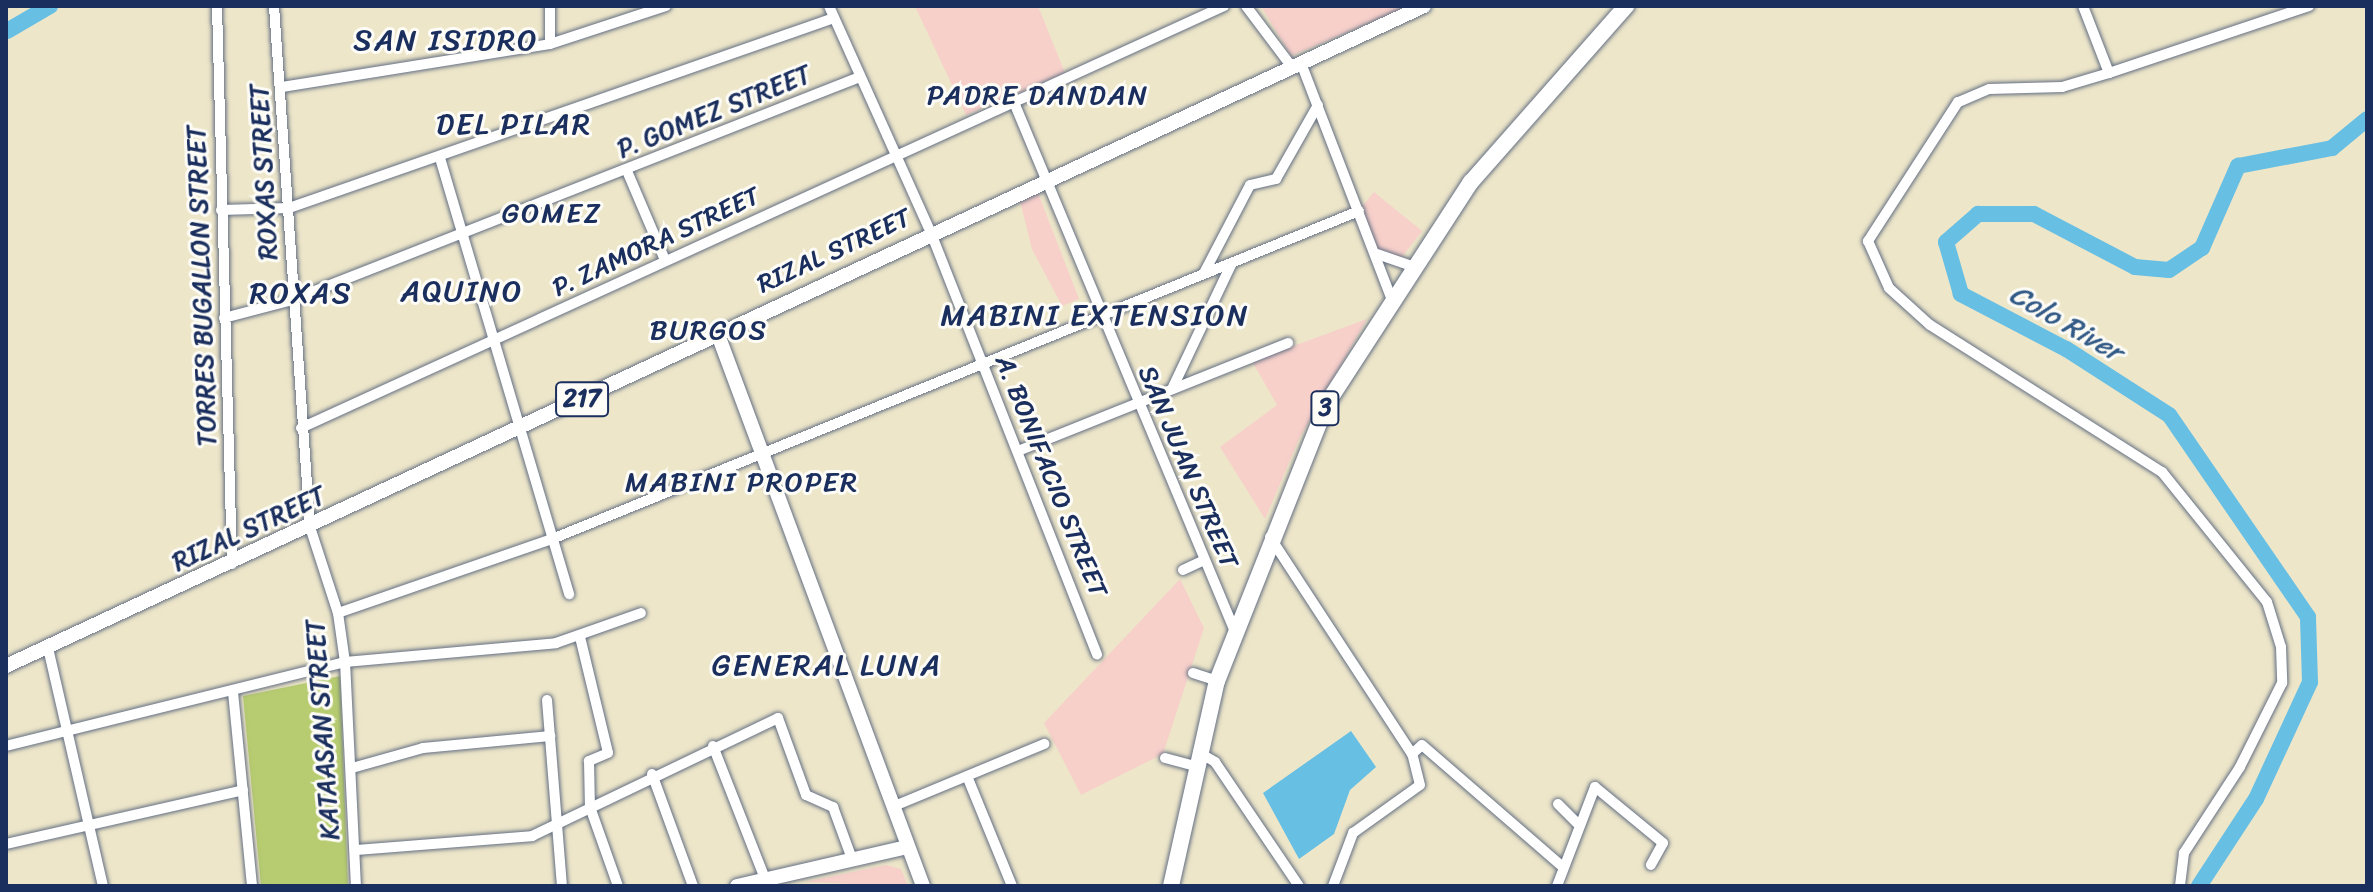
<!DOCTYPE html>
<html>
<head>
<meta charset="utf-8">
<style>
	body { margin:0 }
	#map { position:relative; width:2373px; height:892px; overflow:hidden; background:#ede6c9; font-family:Sriracha,sans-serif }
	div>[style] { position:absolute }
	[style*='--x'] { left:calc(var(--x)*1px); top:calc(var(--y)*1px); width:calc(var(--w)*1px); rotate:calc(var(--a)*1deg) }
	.built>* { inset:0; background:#f7d0ca }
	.green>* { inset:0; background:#b7cc70 }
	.water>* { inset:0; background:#67bfe4 }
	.river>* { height:16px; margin:-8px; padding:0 8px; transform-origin:8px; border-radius:8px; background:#67bfe4 }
	.roads { filter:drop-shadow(0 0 2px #646f83) drop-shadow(0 0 2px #646f83) }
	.minor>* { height:10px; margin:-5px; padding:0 5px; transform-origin:5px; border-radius:5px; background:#fff }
	.major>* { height:14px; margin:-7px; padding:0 7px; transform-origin:7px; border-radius:7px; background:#fff }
	.highway>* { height:16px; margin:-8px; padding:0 8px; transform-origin:8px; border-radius:8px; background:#fff }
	span { translate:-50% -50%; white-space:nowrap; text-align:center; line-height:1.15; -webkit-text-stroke:6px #fdfcf7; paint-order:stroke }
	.shield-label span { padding:2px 6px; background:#fdfcf7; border:2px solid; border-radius:6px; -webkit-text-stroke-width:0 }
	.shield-label { font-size:24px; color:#1b2f5e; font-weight:700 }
	.street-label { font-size:26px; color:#1b2f5e }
	.neighbourhood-label { font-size:28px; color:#1b2f5e; letter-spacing:2px }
	.water-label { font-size:28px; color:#325a86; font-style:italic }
	.quarter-label { font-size:30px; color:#1b2f5e; letter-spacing:2px }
	.frame { position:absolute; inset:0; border:8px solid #1b2f5e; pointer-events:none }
</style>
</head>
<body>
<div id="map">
	<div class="built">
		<i style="clip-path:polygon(915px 6px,1038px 6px,1065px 73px,966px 115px)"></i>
		<i style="clip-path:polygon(1261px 6px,1409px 6px,1291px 56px)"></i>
		<i style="clip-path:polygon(1374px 192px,1422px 231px,1399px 261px,1377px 250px,1360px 209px)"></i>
		<i style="clip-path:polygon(1038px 193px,1079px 299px,1062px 306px,1032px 249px,1020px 201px)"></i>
		<i style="clip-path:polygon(1367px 319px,1299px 439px,1265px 519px,1220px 447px,1277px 405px,1252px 361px)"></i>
		<i style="clip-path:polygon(1180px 579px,1204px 628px,1163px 754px,1081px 795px,1044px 723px)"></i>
		<i style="clip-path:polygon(886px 865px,901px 869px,908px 886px,804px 882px)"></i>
	</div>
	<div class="green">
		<i style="clip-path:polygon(340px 676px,348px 886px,261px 886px,243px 696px)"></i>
	</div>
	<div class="water">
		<i style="clip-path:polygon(1351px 731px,1376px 767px,1350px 790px,1334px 834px,1299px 859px,1263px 793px)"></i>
	</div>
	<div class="river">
		<i style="--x:7;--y:31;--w:50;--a:-30.2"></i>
		<i style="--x:2199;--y:886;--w:104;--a:-56.8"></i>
		<i style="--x:2256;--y:799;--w:129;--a:-65.2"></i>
		<i style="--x:2310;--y:682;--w:65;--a:-91.8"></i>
		<i style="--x:2308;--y:617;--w:245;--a:-124.5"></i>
		<i style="--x:2169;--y:415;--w:122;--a:-147.3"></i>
		<i style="--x:2066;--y:349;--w:119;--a:-152.4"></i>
		<i style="--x:1961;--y:294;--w:54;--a:-106.1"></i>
		<i style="--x:1946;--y:242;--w:43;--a:-41.2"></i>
		<i style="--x:1978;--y:214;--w:56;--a:0"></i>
		<i style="--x:2034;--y:214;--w:114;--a:27.7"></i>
		<i style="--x:2135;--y:267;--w:34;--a:5"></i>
		<i style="--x:2169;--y:270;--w:40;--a:-34"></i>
		<i style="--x:2202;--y:248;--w:90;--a:-66.3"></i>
		<i style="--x:2238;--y:166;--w:96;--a:-10.8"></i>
		<i style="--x:2332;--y:148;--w:45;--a:-39.6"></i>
	</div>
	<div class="roads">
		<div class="minor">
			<i style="--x:217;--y:6;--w:558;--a:88.46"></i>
			<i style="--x:274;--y:6;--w:522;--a:86.05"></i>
			<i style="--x:310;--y:527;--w:90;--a:72"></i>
			<i style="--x:338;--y:613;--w:49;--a:81.9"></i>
			<i style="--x:345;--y:662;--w:224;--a:87.2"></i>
			<i style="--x:829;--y:6;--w:249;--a:65.8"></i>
			<i style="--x:931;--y:233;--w:453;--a:68.5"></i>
			<i style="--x:1246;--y:6;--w:76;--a:53"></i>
			<i style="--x:2083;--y:6;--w:72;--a:68.8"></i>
			<i style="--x:2109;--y:73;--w:211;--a:-18.5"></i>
			<i style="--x:550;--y:44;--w:38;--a:-90"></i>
			<i style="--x:1301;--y:63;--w:252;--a:69"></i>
			<i style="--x:2109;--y:73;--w:49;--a:163.4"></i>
			<i style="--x:2062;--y:87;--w:73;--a:178.4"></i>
			<i style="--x:1989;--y:89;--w:34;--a:157"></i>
			<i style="--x:1958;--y:102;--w:166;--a:122.9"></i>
			<i style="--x:1868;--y:241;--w:51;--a:65.9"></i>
			<i style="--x:1889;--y:288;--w:55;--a:42.1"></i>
			<i style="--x:1930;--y:325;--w:275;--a:32.4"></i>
			<i style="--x:2162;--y:472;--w:167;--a:51.1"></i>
			<i style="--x:2267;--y:602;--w:47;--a:72.7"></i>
			<i style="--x:2281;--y:647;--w:36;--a:88"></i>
			<i style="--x:2282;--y:683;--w:94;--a:116.6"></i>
			<i style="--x:2240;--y:767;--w:103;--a:123.1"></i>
			<i style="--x:2184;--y:853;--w:33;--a:97"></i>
			<i style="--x:282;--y:87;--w:271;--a:-9.1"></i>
			<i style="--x:550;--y:44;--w:122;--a:-18.1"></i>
			<i style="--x:1013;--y:100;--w:573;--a:67.33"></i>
			<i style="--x:440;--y:158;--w:455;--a:73.5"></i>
			<i style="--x:627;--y:171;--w:97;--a:66.9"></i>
			<i style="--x:221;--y:210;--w:68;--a:-1.7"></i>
			<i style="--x:289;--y:208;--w:577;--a:-19.22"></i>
			<i style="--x:1377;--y:254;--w:36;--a:19"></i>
			<i style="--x:1204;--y:273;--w:99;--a:-62.4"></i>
			<i style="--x:1250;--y:185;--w:27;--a:-13"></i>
			<i style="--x:1276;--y:179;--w:85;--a:-60.4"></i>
			<i style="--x:224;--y:318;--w:70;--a:-14.8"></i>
			<i style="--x:292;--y:300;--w:610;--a:-21.44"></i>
			<i style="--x:1173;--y:387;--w:137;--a:-64.6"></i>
			<i style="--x:301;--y:428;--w:1015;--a:-24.57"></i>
			<i style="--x:1018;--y:451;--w:291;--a:-21.8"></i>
			<i style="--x:1270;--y:537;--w:259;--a:56.8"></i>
			<i style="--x:1412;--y:754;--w:13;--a:-42"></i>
			<i style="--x:1422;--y:745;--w:186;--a:40.9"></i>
			<i style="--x:1183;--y:570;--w:23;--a:-25"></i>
			<i style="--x:338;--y:613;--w:226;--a:-19.1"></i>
			<i style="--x:552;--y:539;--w:871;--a:-22.12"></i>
			<i style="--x:580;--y:637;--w:119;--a:76.4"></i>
			<i style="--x:608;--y:753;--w:21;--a:157"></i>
			<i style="--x:589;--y:761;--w:46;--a:88.8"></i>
			<i style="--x:590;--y:807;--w:84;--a:70.5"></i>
			<i style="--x:48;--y:648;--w:244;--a:77"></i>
			<i style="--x:1193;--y:673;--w:25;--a:18"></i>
			<i style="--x:233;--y:692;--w:195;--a:84.4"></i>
			<i style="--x:547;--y:700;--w:187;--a:85.4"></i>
			<i style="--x:6;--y:746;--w:349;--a:-13.9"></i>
			<i style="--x:345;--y:662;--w:212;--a:-5.1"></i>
			<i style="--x:556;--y:643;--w:90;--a:-19.4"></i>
			<i style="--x:713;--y:746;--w:143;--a:68.6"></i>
			<i style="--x:1198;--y:752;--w:20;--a:30"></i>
			<i style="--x:1215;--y:762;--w:150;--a:55.9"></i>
			<i style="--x:1165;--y:758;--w:30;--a:15"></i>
			<i style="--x:352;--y:768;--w:74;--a:-15.7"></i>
			<i style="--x:423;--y:748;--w:128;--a:-5.4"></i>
			<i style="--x:652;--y:774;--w:119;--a:69.9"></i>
			<i style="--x:969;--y:781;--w:113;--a:67.7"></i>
			<i style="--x:1558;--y:804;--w:30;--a:45"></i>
			<i style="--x:892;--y:807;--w:165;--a:-22.5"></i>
			<i style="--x:6;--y:844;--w:243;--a:-12.8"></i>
			<i style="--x:355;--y:850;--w:178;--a:-4.5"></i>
			<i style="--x:532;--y:836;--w:273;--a:-25.6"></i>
			<i style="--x:778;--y:718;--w:82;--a:70"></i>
			<i style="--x:806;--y:795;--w:30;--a:24"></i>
			<i style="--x:833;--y:807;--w:55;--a:69.9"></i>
			<i style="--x:1333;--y:886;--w:57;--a:-69.3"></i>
			<i style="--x:1353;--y:833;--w:82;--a:-35.6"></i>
			<i style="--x:1420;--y:785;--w:32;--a:-104"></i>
			<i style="--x:1557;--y:886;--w:106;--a:-69"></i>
			<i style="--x:1595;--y:787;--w:88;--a:39.5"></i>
			<i style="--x:1663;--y:843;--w:25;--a:119"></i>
		</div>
		<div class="major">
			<i style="--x:717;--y:332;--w:591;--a:69.6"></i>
			<i style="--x:6;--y:666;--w:1564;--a:-24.96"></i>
			<i style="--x:737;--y:886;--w:174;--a:-12.9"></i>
		</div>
		<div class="highway">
			<i style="--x:1171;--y:886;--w:210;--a:-77.4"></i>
			<i style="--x:1217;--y:681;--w:297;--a:-68.4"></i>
			<i style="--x:1326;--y:405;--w:266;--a:-57"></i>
			<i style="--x:1471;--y:182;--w:235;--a:-48.6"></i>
		</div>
	</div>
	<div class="shield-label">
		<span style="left:582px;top:399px">217</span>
		<span style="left:1325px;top:408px">3</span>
	</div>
	<div class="street-label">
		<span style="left:714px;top:112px;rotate:-22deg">P. GOMEZ STREET</span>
		<span style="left:264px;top:172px;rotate:-93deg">ROXAS STREET</span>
		<span style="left:656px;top:242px;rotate:-25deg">P. ZAMORA STREET</span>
		<span style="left:834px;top:251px;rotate:-25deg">RIZAL STREET</span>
		<span style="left:202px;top:286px;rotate:-92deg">TORRES BUGALLON STREET</span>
		<span style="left:1188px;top:467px;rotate:67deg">SAN JUAN STREET</span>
		<span style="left:1051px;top:476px;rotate:68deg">A. BONIFACIO STREET</span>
		<span style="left:249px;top:529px;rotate:-25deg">RIZAL STREET</span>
		<span style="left:323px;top:730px;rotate:-94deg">KATAASAN STREET</span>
	</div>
	<div class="neighbourhood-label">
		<span style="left:1038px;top:95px">PADRE DANDAN</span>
		<span style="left:552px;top:213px">GOMEZ</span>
		<span style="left:709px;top:330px">BURGOS</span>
		<span style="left:742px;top:482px">MABINI PROPER</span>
	</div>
	<div class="water-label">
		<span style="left:2066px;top:323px;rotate:30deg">Colo River</span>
	</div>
	<div class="quarter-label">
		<span style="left:446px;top:40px">SAN ISIDRO</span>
		<span style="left:514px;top:124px">DEL PILAR</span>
		<span style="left:462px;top:291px">AQUINO</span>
		<span style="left:301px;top:293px">ROXAS</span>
		<span style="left:1095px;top:315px">MABINI EXTENSION</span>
		<span style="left:827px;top:665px">GENERAL LUNA</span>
	</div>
	<div class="frame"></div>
</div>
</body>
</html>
